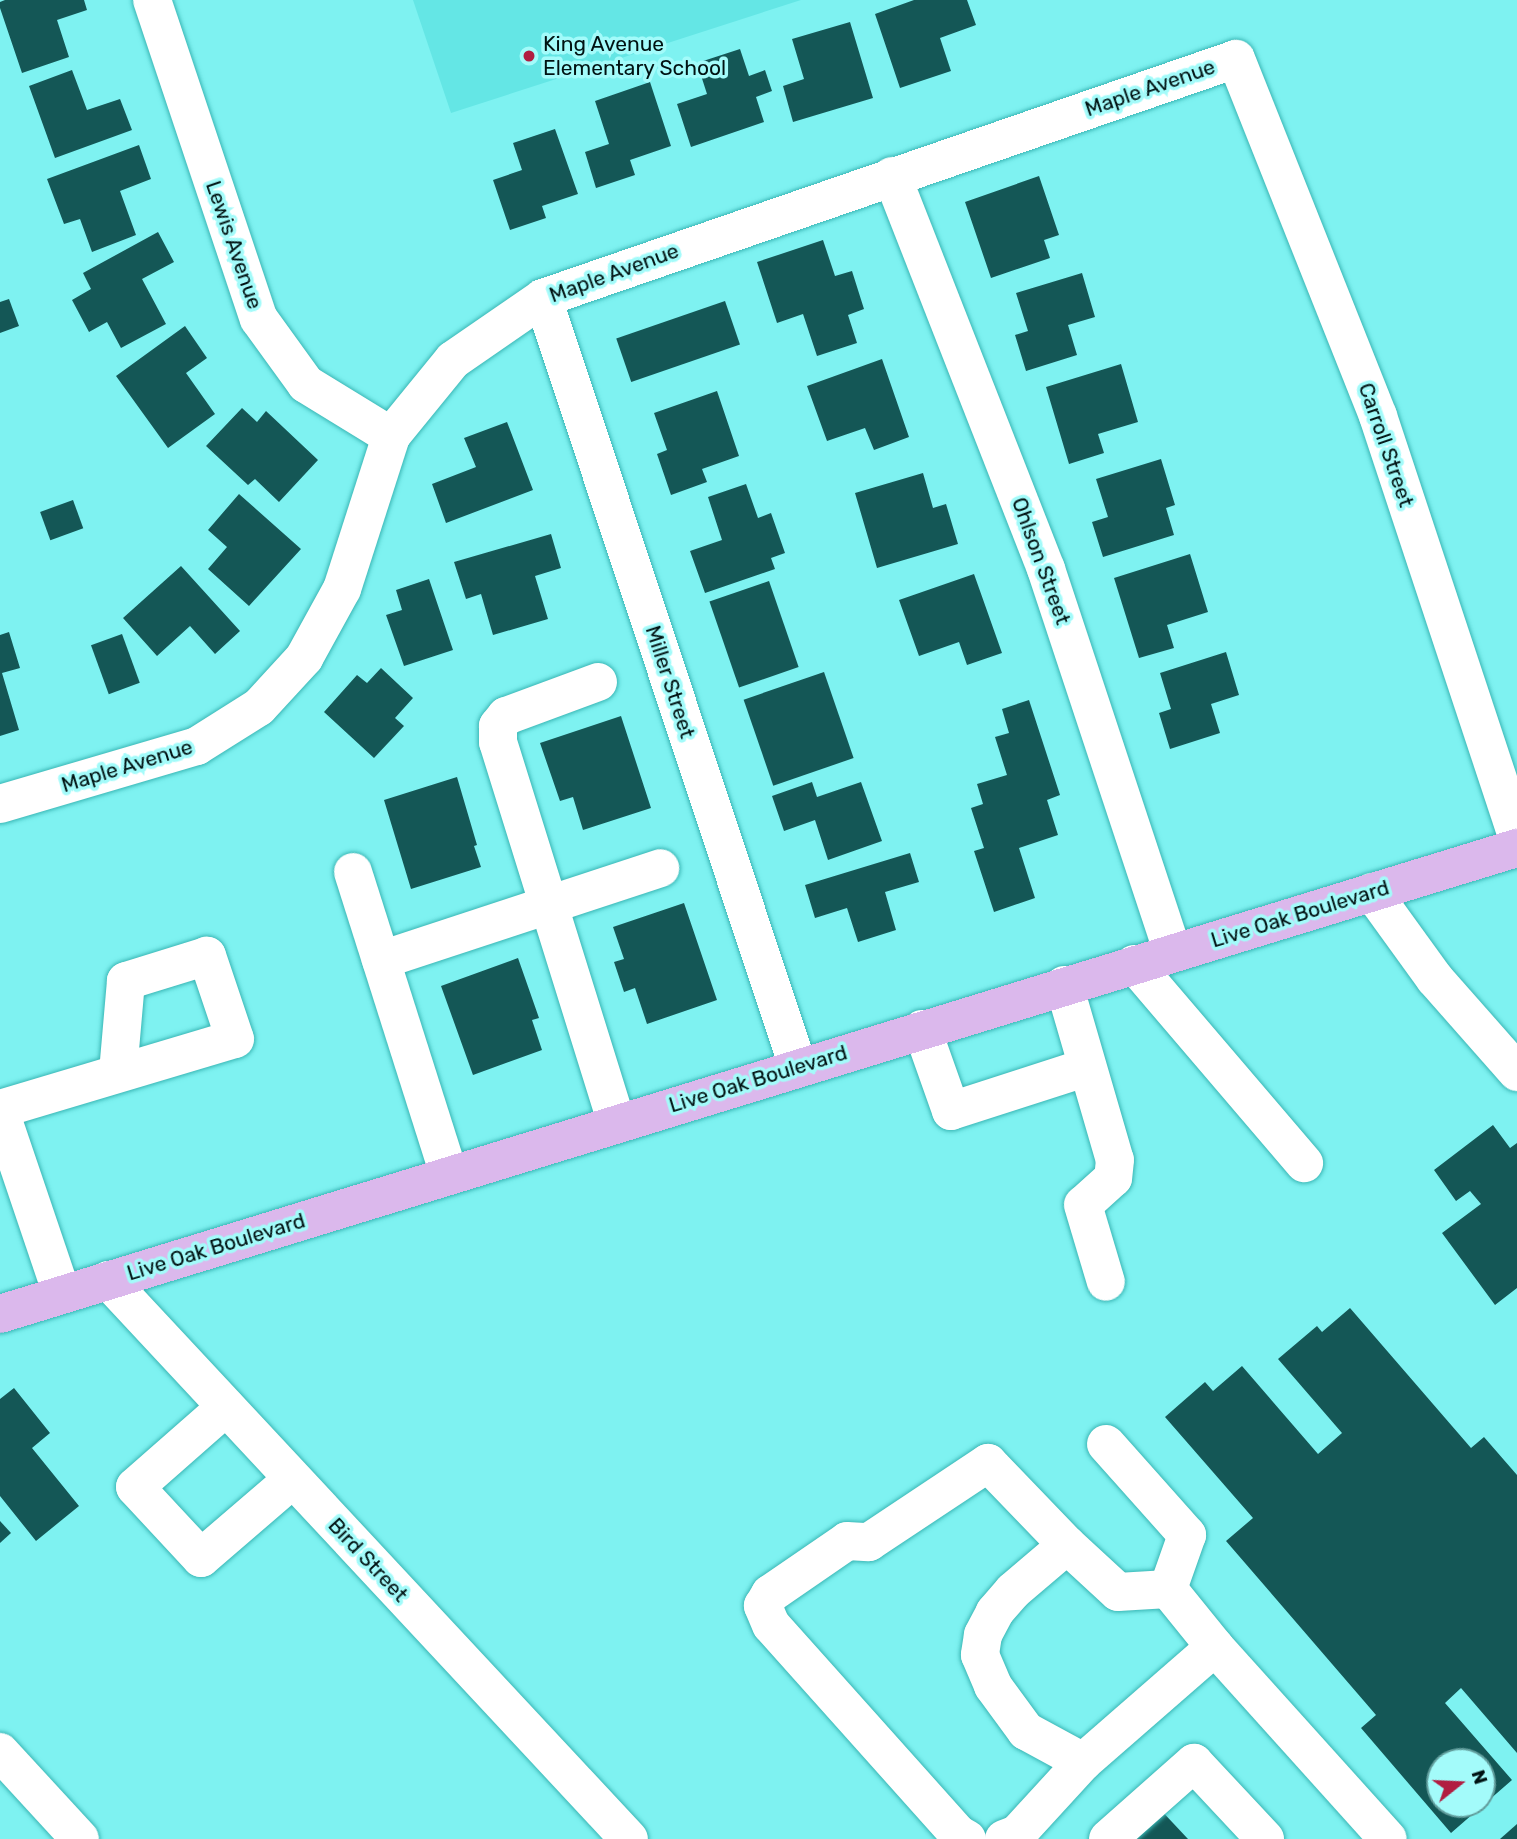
<!DOCTYPE html>
<html>
<head>
<meta charset="utf-8">
<style>
	body { margin:0 }
	#map { position:relative; width:1517px; height:1839px; overflow:hidden; background:#7ef2f1; font-family:Rubik,sans-serif }
	div>[style] { position:absolute }
	[style*='--x'] { left:calc(var(--x)*1px); top:calc(var(--y)*1px); width:calc(var(--w)*1px); rotate:calc(var(--a)*1deg) }
	.built>* { inset:0; background:#64e6e5 }
	.building>* { inset:0; background:#145756; transform-origin:0 0 }
	.roads { filter:drop-shadow(0 0 2px #3ab6b5) drop-shadow(0 0 2px #3ab6b5) }
	.minor>* { height:38px; margin:-19px; padding:0 19px; transform-origin:19px; border-radius:19px; background:#fff }
	.major>* { height:38px; margin:-19px; padding:0 19px; transform-origin:19px; border-radius:19px; background:#dbb8ec }
	.dots>* { width:19px; height:19px; translate:-50% -50%; box-sizing:border-box; border:4px solid #a3fbfa; border-radius:50% }
	span { translate:-50% -50%; white-space:nowrap; text-align:center; line-height:1.15; -webkit-text-stroke:7px #a3fbfa; paint-order:stroke }
	.poi-label { font-size:21px; color:#001212 }
	.left { translate:0 -50%; text-align:left }
	.street-label { font-size:21px; color:#001212 }
	.north { position:absolute; left:1426px; top:1748px; width:70px; height:70px; box-sizing:border-box; background:#a3fbfa; border:2px solid #629e9d; border-radius:50%; rotate:72deg; font-size:19px; font-weight:700; line-height:28px; text-align:center; color:#001212 }
	.north::after { content:''; display:block; margin:auto; width:24px; height:32px; background:#b11d41; clip-path:polygon(50% 0,100% 100%,50% 72%,0 100%) }
</style>
</head>
<body>
<div id="map">
	<div class="built">
		<i style="clip-path:polygon(413px 0,801px 0,451px 113px)"></i>
	</div>
	<div class="building">
		<i style="clip-path:polygon(5px 0,84px 0,87px 10px,57px 20px,69px 57px,22px 73px,0 8px,0 2px)"></i>
		<i style="clip-path:polygon(914px 0,967px 0,976px 25px,940px 38px,951px 71px,900px 88px,875px 14px)"></i>
		<i style="clip-path:polygon(850px 22px,873px 98px,793px 122px,783px 86px,804px 79px,792px 39px)"></i>
		<i style="clip-path:polygon(740px 49px,749px 76px,765px 70px,772px 91px,756px 97px,764px 122px,691px 147px,677px 104px,707px 94px,697px 63px)"></i>
		<i style="clip-path:polygon(72px 70px,87px 110px,120px 99px,132px 130px,55px 158px,29px 86px)"></i>
		<i style="clip-path:polygon(650px 82px,671px 146px,630px 160px,635px 175px,596px 188px,585px 152px,609px 144px,595px 101px)"></i>
		<i style="clip-path:polygon(555px 129px,578px 194px,542px 206px,546px 218px,510px 230px,493px 180px,522px 170px,513px 143px)"></i>
		<i style="clip-path:polygon(139px 145px,151px 179px,120px 191px,136px 235px,92px 252px,80px 219px,64px 224px,47px 179px)"></i>
		<i style="clip-path:polygon(1039px 176px,1059px 235px,1044px 240px,1050px 258px,991px 278px,965px 202px)"></i>
		<i style="clip-path:polygon(158px 232px,174px 262px,142px 279px,166px 324px,121px 348px,107px 322px,89px 332px,72px 300px,91px 289px,83px 273px)"></i>
		<i style="clip-path:polygon(823px 240px,835px 276px,852px 271px,864px 309px,848px 315px,857px 343px,817px 356px,803px 314px,777px 323px,757px 262px)"></i>
		<i style="clip-path:polygon(1082px 273px,1095px 317px,1068px 325px,1077px 355px,1026px 371px,1015px 335px,1028px 331px,1016px 293px)"></i>
		<i style="clip-path:polygon(9px 299px,19px 326px,0 333px,0 302px)"></i>
		<i style="left:725px;top:301px;width:46px;height:115px;rotate:71deg"></i>
		<i style="clip-path:polygon(185px 326px,207px 358px,186px 373px,215px 414px,168px 448px,116px 376px)"></i>
		<i style="clip-path:polygon(882px 359px,909px 437px,874px 450px,865px 428px,827px 441px,807px 386px)"></i>
		<i style="clip-path:polygon(1121px 364px,1138px 422px,1098px 434px,1104px 453px,1069px 464px,1046px 387px)"></i>
		<i style="clip-path:polygon(717px 391px,739px 456px,702px 469px,707px 482px,671px 495px,657px 454px,667px 450px,654px 413px)"></i>
		<i style="clip-path:polygon(242px 408px,257px 422px,266px 411px,318px 460px,279px 502px,255px 479px,248px 485px,206px 446px)"></i>
		<i style="clip-path:polygon(507px 422px,533px 490px,446px 523px,432px 484px,476px 467px,464px 438px)"></i>
		<i style="clip-path:polygon(1161px 459px,1175px 505px,1166px 508px,1174px 535px,1103px 557px,1092px 522px,1108px 517px,1096px 479px)"></i>
		<i style="clip-path:polygon(923px 473px,933px 508px,946px 504px,958px 544px,877px 568px,855px 493px)"></i>
		<i style="clip-path:polygon(746px 484px,758px 518px,771px 513px,785px 553px,771px 558px,775px 569px,705px 593px,690px 551px,722px 540px,708px 497px)"></i>
		<i style="clip-path:polygon(239px 494px,301px 549px,249px 606px,208px 569px,227px 547px,208px 530px)"></i>
		<i style="left:73px;top:500px;width:30px;height:35px;rotate:70deg"></i>
		<i style="clip-path:polygon(551px 534px,561px 568px,535px 576px,548px 619px,493px 635px,481px 594px,466px 599px,454px 562px)"></i>
		<i style="clip-path:polygon(1190px 554px,1208px 612px,1167px 625px,1174px 648px,1139px 658px,1114px 578px)"></i>
		<i style="clip-path:polygon(181px 566px,240px 631px,215px 654px,190px 626px,157px 656px,123px 618px)"></i>
		<i style="clip-path:polygon(974px 574px,1002px 653px,967px 665px,959px 642px,919px 656px,899px 600px)"></i>
		<i style="clip-path:polygon(429px 579px,453px 650px,404px 666px,386px 615px,402px 610px,396px 590px)"></i>
		<i style="left:769px;top:581px;width:91px;height:63px;rotate:71deg"></i>
		<i style="clip-path:polygon(9px 632px,20px 668px,2px 673px,19px 730px,0 736px,0 635px)"></i>
		<i style="left:122px;top:634px;width:52px;height:33px;rotate:70deg"></i>
		<i style="clip-path:polygon(1226px 652px,1239px 695px,1211px 704px,1220px 733px,1170px 749px,1159px 713px,1171px 709px,1160px 673px)"></i>
		<i style="clip-path:polygon(381px 668px,413px 698px,395px 718px,404px 726px,374px 758px,324px 712px,357px 675px,367px 683px)"></i>
		<i style="left:824px;top:672px;width:91px;height:85px;rotate:71deg"></i>
		<i style="clip-path:polygon(1029px 700px,1060px 795px,1047px 800px,1058px 835px,1019px 848px,1035px 898px,994px 912px,974px 851px,984px 848px,971px 808px,983px 804px,977px 784px,1007px 775px,995px 737px,1009px 733px,1002px 709px)"></i>
		<i style="clip-path:polygon(621px 716px,651px 808px,583px 830px,573px 797px,560px 801px,540px 743px)"></i>
		<i style="clip-path:polygon(457px 777px,477px 845px,474px 846px,481px 867px,411px 889px,384px 800px)"></i>
		<i style="clip-path:polygon(812px 782px,817px 797px,861px 782px,882px 841px,828px 860px,815px 820px,784px 831px,772px 796px)"></i>
		<i style="clip-path:polygon(910px 853px,919px 882px,885px 892px,896px 930px,858px 942px,847px 908px,815px 918px,805px 885px)"></i>
		<i style="clip-path:polygon(684px 903px,717px 1000px,647px 1024px,635px 988px,624px 992px,614px 962px,624px 959px,613px 927px)"></i>
		<i style="clip-path:polygon(518px 958px,539px 1018px,532px 1020px,542px 1050px,473px 1075px,441px 986px)"></i>
		<i style="clip-path:polygon(1493px 1125px,1510px 1148px,1517px 1143px,1517px 1288px,1495px 1305px,1442px 1233px,1481px 1204px,1470px 1191px,1456px 1201px,1434px 1170px)"></i>
		<i style="clip-path:polygon(evenodd,1350px 1308px,1471px 1448px,1484px 1437px,1517px 1475px,1517px 1753px,1461px 1688px,1445px 1703px,1512px 1780px,1451px 1833px,1361px 1728px,1376px 1715px,1226px 1541px,1253px 1518px,1165px 1417px,1205px 1382px,1213px 1391px,1242px 1366px,1318px 1454px,1342px 1433px,1278px 1359px,1317px 1326px,1322px 1332px,1350px 1308px,1440px 1762px,1482px 1762px,1482px 1804px,1440px 1804px,1440px 1762px)"></i>
		<i style="clip-path:polygon(14px 1388px,50px 1433px,32px 1448px,79px 1506px,36px 1541px,0 1496px,0 1399px)"></i>
		<i style="clip-path:polygon(0 1521px,11px 1533px,0 1543px)"></i>
		<i style="clip-path:polygon(1158px 1807px,1188px 1839px,1124px 1839px)"></i>
		<i style="clip-path:polygon(1517px 1824px,1517px 1839px,1500px 1839px)"></i>
	</div>
	<div class="roads">
		<div class="minor">
			<i style="--x:152;--y:0;--w:336;--a:71.5"></i>
			<i style="--x:259;--y:319;--w:80;--a:54.1"></i>
			<i style="--x:306;--y:384;--w:100;--a:31.5"></i>
			<i style="--x:892;--y:176;--w:422;--a:68.6"></i>
			<i style="--x:1046;--y:569;--w:404;--a:71.7"></i>
			<i style="--x:543;--y:298;--w:810;--a:71.65"></i>
			<i style="--x:598;--y:682;--w:98;--a:159.7"></i>
			<i style="--x:506;--y:716;--w:13;--a:129"></i>
			<i style="--x:498;--y:726;--w:16;--a:90"></i>
			<i style="--x:498;--y:742;--w:399;--a:72.7"></i>
			<i style="--x:0;--y:804;--w:205;--a:-16.4"></i>
			<i style="--x:197;--y:746;--w:73;--a:-32.2"></i>
			<i style="--x:259;--y:707;--w:67;--a:-47.4"></i>
			<i style="--x:304;--y:658;--w:79;--a:-61.2"></i>
			<i style="--x:342;--y:589;--w:161;--a:-72.2"></i>
			<i style="--x:391;--y:436;--w:98;--a:-50.8"></i>
			<i style="--x:453;--y:360;--w:109;--a:-34.6"></i>
			<i style="--x:543;--y:298;--w:733;--a:-19.03"></i>
			<i style="--x:1236;--y:59;--w:384;--a:68.3"></i>
			<i style="--x:1378;--y:416;--w:443;--a:71.7"></i>
			<i style="--x:353;--y:872;--w:318;--a:72.4"></i>
			<i style="--x:1372;--y:892;--w:107;--a:54.1"></i>
			<i style="--x:1435;--y:979;--w:124;--a:48.6"></i>
			<i style="--x:381;--y:960;--w:294;--a:-18.2"></i>
			<i style="--x:1134;--y:964;--w:262;--a:49.5"></i>
			<i style="--x:1064;--y:985;--w:182;--a:73.8"></i>
			<i style="--x:1115;--y:1160;--w:18;--a:96"></i>
			<i style="--x:1113;--y:1178;--w:40;--a:138"></i>
			<i style="--x:1083;--y:1205;--w:80;--a:73.4"></i>
			<i style="--x:922;--y:1029;--w:87;--a:70.5"></i>
			<i style="--x:951;--y:1111;--w:143;--a:-17.9"></i>
			<i style="--x:0;--y:1109;--w:245;--a:-16.6"></i>
			<i style="--x:235;--y:1039;--w:88;--a:-108.6"></i>
			<i style="--x:207;--y:956;--w:85;--a:162.8"></i>
			<i style="--x:126;--y:981;--w:92;--a:95"></i>
			<i style="--x:0;--y:1111;--w:193;--a:71.3"></i>
			<i style="--x:108;--y:1280;--w:764;--a:47.02"></i>
			<i style="--x:226;--y:1407;--w:121;--a:138.7"></i>
			<i style="--x:135;--y:1487;--w:97;--a:47.1"></i>
			<i style="--x:201;--y:1558;--w:121;--a:-40.7"></i>
			<i style="--x:1106;--y:1444;--w:122;--a:48.3"></i>
			<i style="--x:1187;--y:1535;--w:57;--a:109.4"></i>
			<i style="--x:1168;--y:1589;--w:75;--a:51"></i>
			<i style="--x:1215;--y:1647;--w:258;--a:48"></i>
			<i style="--x:1067;--y:1545;--w:71;--a:139.6"></i>
			<i style="--x:1013;--y:1591;--w:28;--a:131"></i>
			<i style="--x:995;--y:1612;--w:26;--a:118"></i>
			<i style="--x:983;--y:1635;--w:20;--a:99"></i>
			<i style="--x:980;--y:1655;--w:34;--a:67"></i>
			<i style="--x:993;--y:1686;--w:56;--a:53.7"></i>
			<i style="--x:1026;--y:1731;--w:65;--a:28.5"></i>
			<i style="--x:1083;--y:1762;--w:175;--a:-41.1"></i>
			<i style="--x:0;--y:1752;--w:118;--a:47.4"></i>
			<i style="--x:967;--y:1839;--w:10;--a:-151"></i>
			<i style="--x:958;--y:1834;--w:280;--a:-131.8"></i>
			<i style="--x:771;--y:1625;--w:21;--a:-113"></i>
			<i style="--x:763;--y:1606;--w:14;--a:-60"></i>
			<i style="--x:770;--y:1594;--w:93;--a:-34.5"></i>
			<i style="--x:847;--y:1541;--w:22;--a:3"></i>
			<i style="--x:869;--y:1542;--w:143;--a:-33.6"></i>
			<i style="--x:988;--y:1463;--w:114;--a:46.1"></i>
			<i style="--x:1067;--y:1545;--w:69;--a:42.7"></i>
			<i style="--x:1118;--y:1592;--w:50;--a:-3.4"></i>
			<i style="--x:1004;--y:1839;--w:14;--a:-21"></i>
			<i style="--x:1017;--y:1834;--w:98;--a:-47.5"></i>
			<i style="--x:1108;--y:1839;--w:115;--a:-41.5"></i>
			<i style="--x:1194;--y:1763;--w:104;--a:46.9"></i>
		</div>
		<div class="major">
			<i style="--x:0;--y:1314;--w:1587;--a:-17.08"></i>
		</div>
	</div>
	<div class="dots">
		<i style="left:529px;top:56px;background:#b11d41"></i>
	</div>
	<div class="poi-label">
		<span class="left" style="left:543px;top:56px">King Avenue<br>Elementary School</span>
	</div>
	<div class="street-label">
		<span style="left:1150px;top:88px;rotate:-19deg">Maple Avenue</span>
		<span style="left:234px;top:245px;rotate:71deg">Lewis Avenue</span>
		<span style="left:614px;top:273px;rotate:-20deg">Maple Avenue</span>
		<span style="left:1386px;top:445px;rotate:71deg">Carroll Street</span>
		<span style="left:1041px;top:561px;rotate:70deg">Ohlson Street</span>
		<span style="left:670px;top:682px;rotate:72deg">Miller Street</span>
		<span style="left:127px;top:766px;rotate:-17deg">Maple Avenue</span>
		<span style="left:1300px;top:914px;rotate:-17deg">Live Oak Boulevard</span>
		<span style="left:758px;top:1079px;rotate:-17deg">Live Oak Boulevard</span>
		<span style="left:216px;top:1247px;rotate:-17deg">Live Oak Boulevard</span>
		<span style="left:368px;top:1560px;rotate:47deg">Bird Street</span>
	</div>
	<div class="north">N</div>
</div>
</body>
</html>
